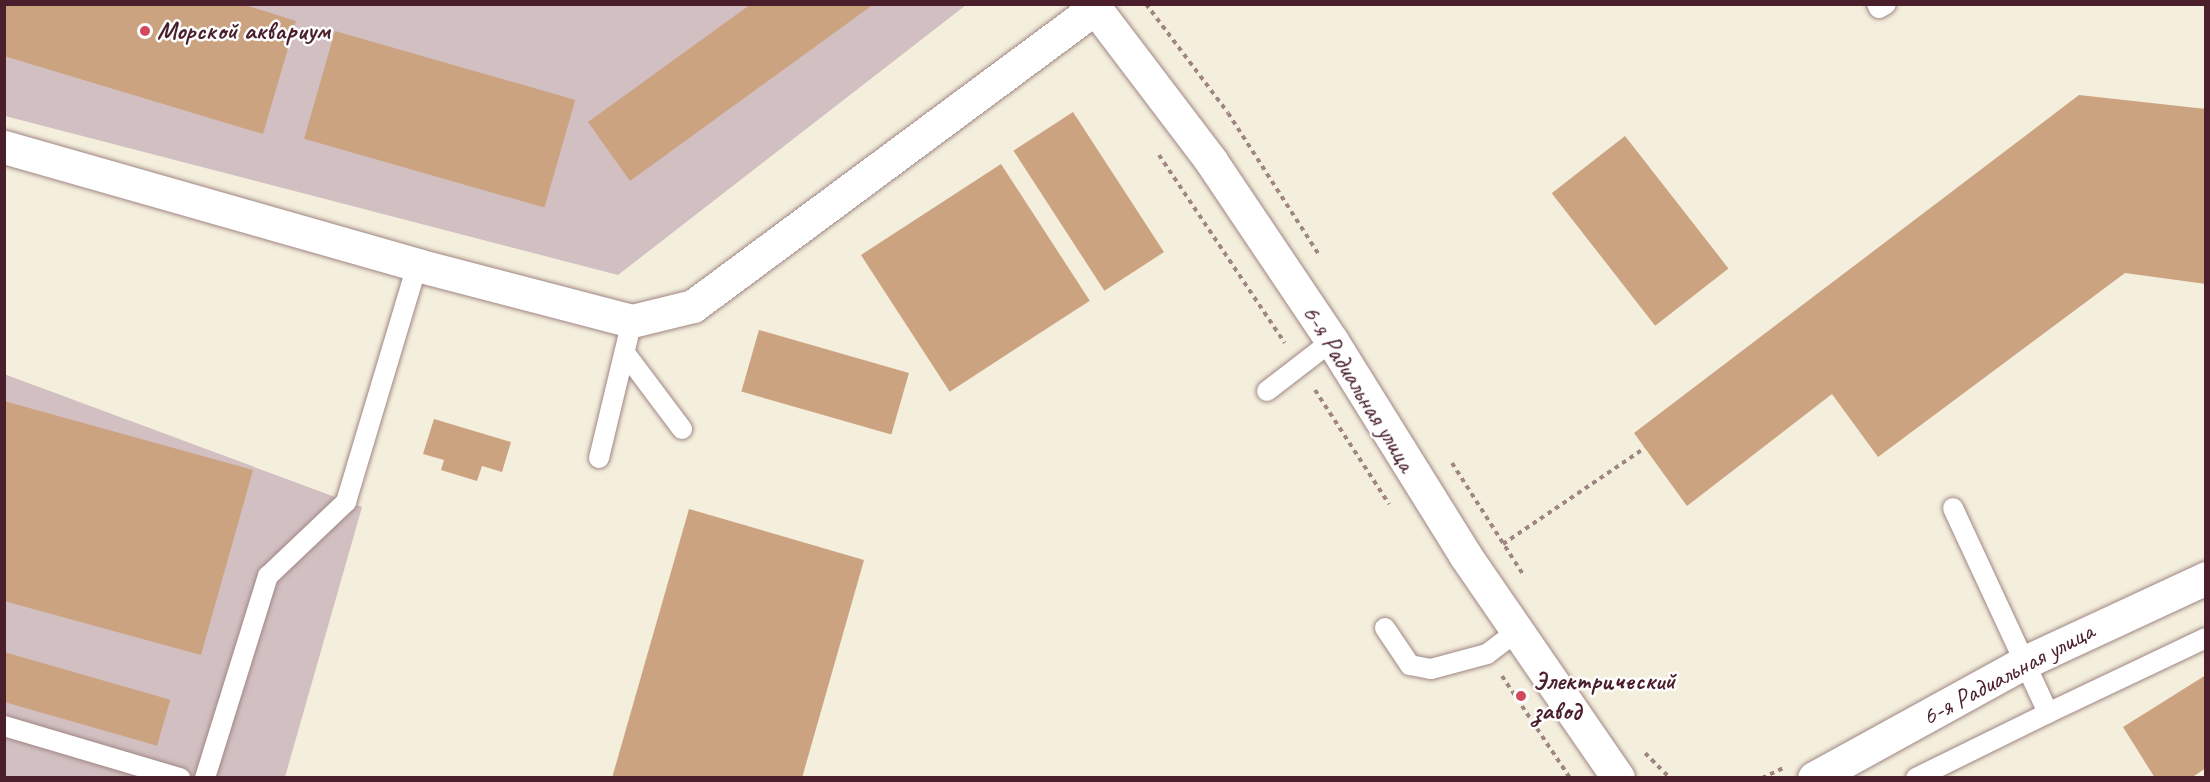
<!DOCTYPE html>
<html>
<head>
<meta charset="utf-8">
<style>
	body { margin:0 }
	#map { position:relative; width:2210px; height:782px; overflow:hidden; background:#f4eedc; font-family:Caveat,sans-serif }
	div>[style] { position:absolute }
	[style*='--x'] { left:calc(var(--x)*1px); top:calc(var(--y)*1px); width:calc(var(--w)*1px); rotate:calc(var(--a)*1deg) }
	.industrial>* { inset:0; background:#d2bfc1 }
	.building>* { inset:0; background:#cca381; transform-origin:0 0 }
	.path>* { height:4px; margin-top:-2px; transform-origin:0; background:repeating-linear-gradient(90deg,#9f8684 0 4.5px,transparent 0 9px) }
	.roads { filter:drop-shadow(0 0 2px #9f8684) drop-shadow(0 0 2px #9f8684) }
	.service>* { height:20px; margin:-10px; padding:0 10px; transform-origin:10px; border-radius:10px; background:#fff }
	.minor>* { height:33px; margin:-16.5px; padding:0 16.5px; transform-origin:16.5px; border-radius:16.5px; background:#fff }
	.dots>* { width:16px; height:16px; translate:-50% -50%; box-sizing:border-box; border:3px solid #fff; border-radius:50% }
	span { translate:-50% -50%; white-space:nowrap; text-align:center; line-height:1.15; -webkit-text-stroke:5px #fff; paint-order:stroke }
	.poi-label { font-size:26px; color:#4a1f2b; font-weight:700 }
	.left { translate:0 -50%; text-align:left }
	.street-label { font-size:26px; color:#4a1f2b }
	.frame { position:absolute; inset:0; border:6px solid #4a1f2b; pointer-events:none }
</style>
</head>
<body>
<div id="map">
	<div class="industrial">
		<i style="clip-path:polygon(4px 5px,966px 5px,618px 275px,5px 116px)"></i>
		<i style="clip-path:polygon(4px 374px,362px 507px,285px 777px,5px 777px)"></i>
	</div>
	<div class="building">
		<i style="clip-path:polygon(4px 4px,242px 4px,296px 21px,263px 134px,4px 56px)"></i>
		<i style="clip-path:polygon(751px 4px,874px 4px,630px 181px,588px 122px)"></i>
		<i style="left:335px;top:31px;width:250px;height:112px;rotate:16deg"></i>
		<i style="clip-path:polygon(2079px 95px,2206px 109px,2206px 284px,2125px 273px,1878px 457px,1832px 394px,1687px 506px,1634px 433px)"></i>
		<i style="left:1073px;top:112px;width:167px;height:71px;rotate:57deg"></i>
		<i style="left:1625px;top:136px;width:168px;height:93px;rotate:52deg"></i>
		<i style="left:1001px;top:164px;width:163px;height:167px;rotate:57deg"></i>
		<i style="left:759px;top:330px;width:156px;height:64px;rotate:16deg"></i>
		<i style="clip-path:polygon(4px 401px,253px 470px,201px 655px,4px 601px)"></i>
		<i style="clip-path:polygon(434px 419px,511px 442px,502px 472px,482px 466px,477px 481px,441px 470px,444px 460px,423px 454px)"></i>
		<i style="clip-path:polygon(689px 509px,864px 560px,802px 778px,612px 778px)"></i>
		<i style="left:4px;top:652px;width:173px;height:48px;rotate:16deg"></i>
		<i style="clip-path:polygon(2206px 675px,2206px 768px,2191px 778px,2155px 778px,2123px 727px)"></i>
	</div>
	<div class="path">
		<i style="--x:1146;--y:4;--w:136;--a:53"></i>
		<i style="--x:1228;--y:113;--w:169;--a:57.3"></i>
		<i style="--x:1159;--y:155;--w:226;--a:56.2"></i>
		<i style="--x:1315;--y:390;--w:136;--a:57"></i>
		<i style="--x:1452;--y:463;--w:134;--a:57.5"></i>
		<i style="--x:1503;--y:544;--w:171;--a:-34.1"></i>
		<i style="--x:1502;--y:676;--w:123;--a:56.3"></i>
		<i style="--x:1645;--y:753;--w:35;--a:45"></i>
		<i style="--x:1762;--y:778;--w:23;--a:-25"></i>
	</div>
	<div class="roads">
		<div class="service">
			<i style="--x:1877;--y:4;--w:4;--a:63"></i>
			<i style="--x:1879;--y:8;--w:8;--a:-30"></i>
			<i style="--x:625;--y:353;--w:95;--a:53.1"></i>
			<i style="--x:1267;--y:391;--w:82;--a:-37.6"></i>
			<i style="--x:599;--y:458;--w:141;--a:-76.5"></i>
			<i style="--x:1953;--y:508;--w:226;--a:65.1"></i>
			<i style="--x:2048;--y:713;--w:175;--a:-25.4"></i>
			<i style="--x:1385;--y:628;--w:45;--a:56"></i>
			<i style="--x:1410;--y:665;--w:21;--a:11"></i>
			<i style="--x:1431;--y:669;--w:58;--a:-15"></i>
			<i style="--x:1487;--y:654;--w:36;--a:-37"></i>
			<i style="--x:4;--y:726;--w:184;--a:16.5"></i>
			<i style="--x:205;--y:778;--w:212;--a:-72.7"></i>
			<i style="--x:268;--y:576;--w:108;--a:-43.5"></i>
			<i style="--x:346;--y:502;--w:247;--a:-73.3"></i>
			<i style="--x:1916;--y:778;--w:147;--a:-26.2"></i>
		</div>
		<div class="minor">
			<i style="--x:1092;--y:4;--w:197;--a:52.8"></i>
			<i style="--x:1211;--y:161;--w:217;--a:56.1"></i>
			<i style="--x:1332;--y:341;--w:252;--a:58.1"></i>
			<i style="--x:1465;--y:555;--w:270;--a:55.5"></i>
			<i style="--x:4;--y:147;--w:430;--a:15.9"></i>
			<i style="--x:417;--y:265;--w:222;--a:14.6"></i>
			<i style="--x:632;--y:321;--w:63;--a:-13.8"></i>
			<i style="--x:693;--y:306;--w:500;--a:-36.55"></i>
			<i style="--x:1814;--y:778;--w:241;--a:-28.8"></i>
			<i style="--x:2025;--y:662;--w:200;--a:-24.9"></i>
		</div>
	</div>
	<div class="dots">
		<i style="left:145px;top:31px;background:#d1495b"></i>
		<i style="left:1521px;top:696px;background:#d1495b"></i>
	</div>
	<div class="poi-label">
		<span class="left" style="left:157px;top:31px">Морской аквариум</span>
		<span class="left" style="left:1533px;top:696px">Электрический<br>завод</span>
	</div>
	<div class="street-label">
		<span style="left:1359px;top:388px;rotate:58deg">6-я Радиальная улица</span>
		<span style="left:2008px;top:674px;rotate:-28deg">6-я Радиальная улица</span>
	</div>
	<div class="frame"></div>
</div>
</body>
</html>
